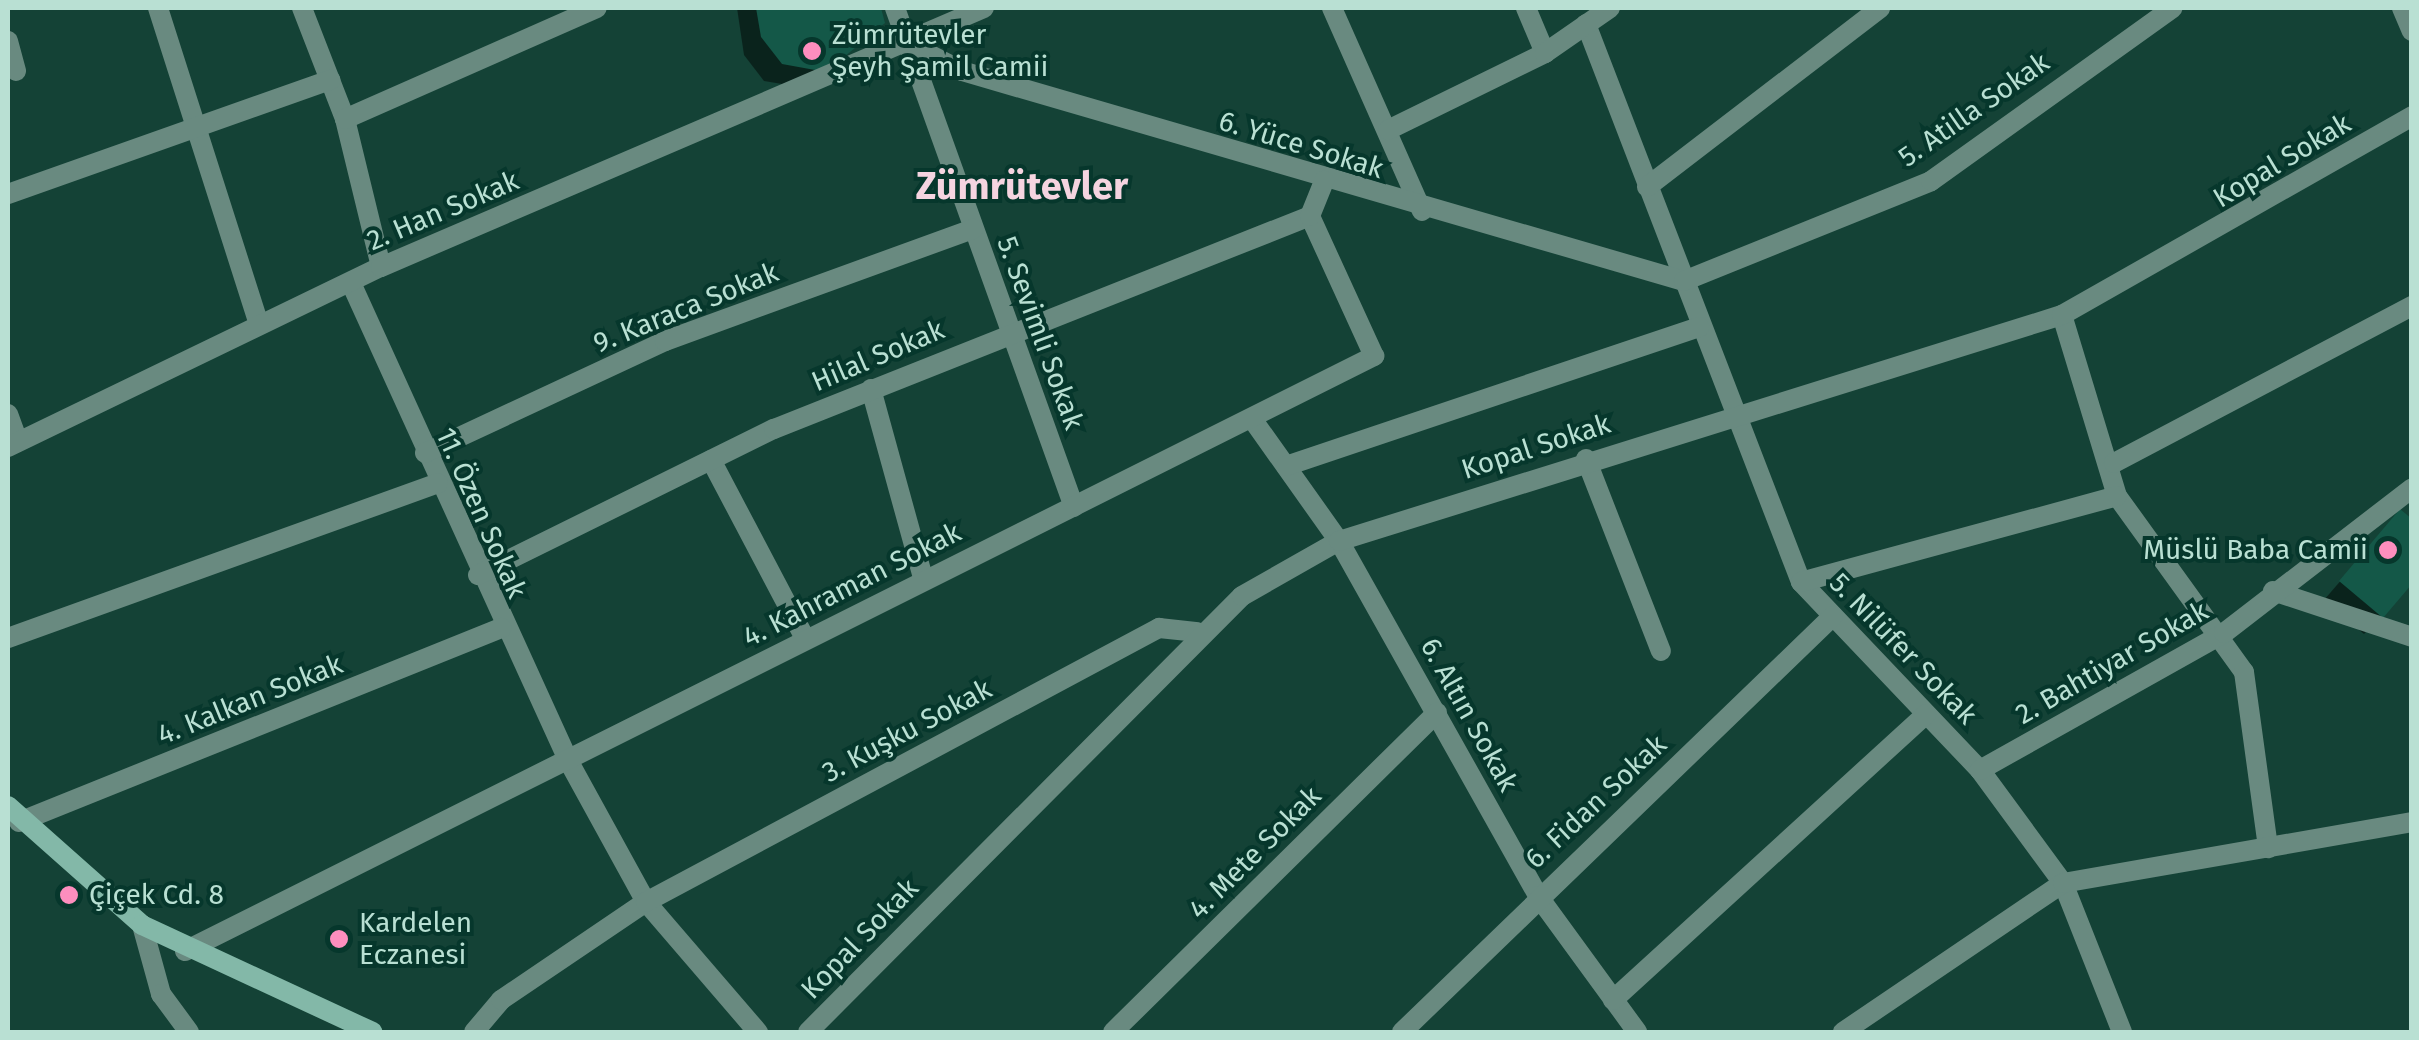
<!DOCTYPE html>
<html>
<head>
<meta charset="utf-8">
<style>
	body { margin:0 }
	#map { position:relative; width:2419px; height:1040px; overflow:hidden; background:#144236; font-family:"Fira Sans",sans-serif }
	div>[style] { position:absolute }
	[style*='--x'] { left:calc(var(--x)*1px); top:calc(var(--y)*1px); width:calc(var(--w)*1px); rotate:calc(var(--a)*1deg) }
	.shadow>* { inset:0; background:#0007 }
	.building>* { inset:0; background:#145848 }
	.minor>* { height:20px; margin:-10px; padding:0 10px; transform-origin:10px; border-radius:10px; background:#698a80 }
	.secondary>* { height:20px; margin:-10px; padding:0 10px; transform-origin:10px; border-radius:10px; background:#83b8a8 }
	.dots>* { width:28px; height:28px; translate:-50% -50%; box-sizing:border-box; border:5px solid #06372c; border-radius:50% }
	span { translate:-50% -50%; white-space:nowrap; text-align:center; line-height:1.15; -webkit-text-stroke:8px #06372c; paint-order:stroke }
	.poi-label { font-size:28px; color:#b9e0d3 }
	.left { translate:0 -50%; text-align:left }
	.right { translate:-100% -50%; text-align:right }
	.street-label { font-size:28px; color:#b9e0d3 }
	.district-label { font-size:38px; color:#f5d4e0; font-weight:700 }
	.frame { position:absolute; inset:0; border:10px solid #b9e0d3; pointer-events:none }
</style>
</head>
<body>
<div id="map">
	<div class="shadow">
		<i style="clip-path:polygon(737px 8px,879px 8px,883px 22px,806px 88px,764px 81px,744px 55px)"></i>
		<i style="clip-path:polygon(2400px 512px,2381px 616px,2364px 634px,2324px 600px)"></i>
	</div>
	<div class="building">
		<i style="clip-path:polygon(756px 8px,881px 8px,885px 23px,826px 72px,782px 64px,761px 37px)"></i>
		<i style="clip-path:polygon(2400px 509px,2412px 519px,2412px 584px,2383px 618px,2339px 581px)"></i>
	</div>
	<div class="minor">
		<i style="--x:158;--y:8;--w:332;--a:72.3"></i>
		<i style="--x:302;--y:8;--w:119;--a:68.8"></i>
		<i style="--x:345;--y:119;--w:152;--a:76.3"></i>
		<i style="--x:895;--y:8;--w:530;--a:70.27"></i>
		<i style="--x:1332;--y:8;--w:222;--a:66.1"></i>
		<i style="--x:1526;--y:8;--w:49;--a:67.1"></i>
		<i style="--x:2402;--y:8;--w:25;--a:67"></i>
		<i style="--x:1586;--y:24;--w:598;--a:68.93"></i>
		<i style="--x:1801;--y:582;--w:260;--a:46.4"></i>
		<i style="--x:1980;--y:770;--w:140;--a:53.7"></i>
		<i style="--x:2063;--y:883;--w:160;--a:68.4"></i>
		<i style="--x:8;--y:41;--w:31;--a:75"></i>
		<i style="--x:909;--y:44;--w:59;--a:27"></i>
		<i style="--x:962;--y:71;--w:752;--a:16.22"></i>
		<i style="--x:345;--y:119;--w:275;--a:-23.8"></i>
		<i style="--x:1388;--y:130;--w:175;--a:-26.1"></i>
		<i style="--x:1545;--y:53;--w:79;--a:-34.7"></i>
		<i style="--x:1647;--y:187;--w:294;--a:-37.5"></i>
		<i style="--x:8;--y:194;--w:342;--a:-19.5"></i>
		<i style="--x:1684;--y:281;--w:266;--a:-22"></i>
		<i style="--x:1931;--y:181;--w:297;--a:-35.6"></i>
		<i style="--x:351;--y:283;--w:526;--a:65.53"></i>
		<i style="--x:569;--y:762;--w:160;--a:61.2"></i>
		<i style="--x:646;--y:902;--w:172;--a:49.3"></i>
		<i style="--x:2062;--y:315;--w:189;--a:73.1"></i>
		<i style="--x:2117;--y:496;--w:217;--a:54.2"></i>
		<i style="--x:2244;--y:672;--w:178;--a:82.2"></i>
		<i style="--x:871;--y:389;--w:196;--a:74.6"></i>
		<i style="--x:8;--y:414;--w:29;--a:70"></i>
		<i style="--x:1255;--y:423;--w:145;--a:54.6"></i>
		<i style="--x:1339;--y:541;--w:407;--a:60.7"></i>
		<i style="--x:1538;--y:896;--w:168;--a:53.9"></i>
		<i style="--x:8;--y:447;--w:414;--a:-25.8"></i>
		<i style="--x:381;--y:267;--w:656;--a:-23.24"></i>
		<i style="--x:425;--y:453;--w:265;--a:-25"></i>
		<i style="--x:665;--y:341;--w:328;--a:-20"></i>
		<i style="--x:1586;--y:459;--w:206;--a:68.7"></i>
		<i style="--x:711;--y:460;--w:201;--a:62.2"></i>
		<i style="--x:2114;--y:463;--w:337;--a:-27.8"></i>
		<i style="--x:1286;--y:466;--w:436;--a:-18.6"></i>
		<i style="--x:478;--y:575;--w:330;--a:-26.3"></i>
		<i style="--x:774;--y:429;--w:577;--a:-21.67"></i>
		<i style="--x:1801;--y:582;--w:327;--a:-15.2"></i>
		<i style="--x:2273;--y:591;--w:146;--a:18.3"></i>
		<i style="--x:8;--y:638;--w:457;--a:-19.8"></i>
		<i style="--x:1980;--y:770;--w:280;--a:-29.3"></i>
		<i style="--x:2224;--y:633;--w:237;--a:-37.6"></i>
		<i style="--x:19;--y:822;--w:520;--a:-21.92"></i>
		<i style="--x:142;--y:925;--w:72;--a:74.6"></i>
		<i style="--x:161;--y:994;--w:47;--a:53.6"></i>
		<i style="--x:185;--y:951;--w:1330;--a:-26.58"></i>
		<i style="--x:1374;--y:356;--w:154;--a:-114.6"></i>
		<i style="--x:1310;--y:216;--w:38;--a:-68"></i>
		<i style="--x:1613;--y:1000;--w:424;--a:-42.4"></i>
		<i style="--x:474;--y:1032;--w:42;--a:-49.8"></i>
		<i style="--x:501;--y:1000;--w:175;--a:-34.1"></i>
		<i style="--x:646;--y:902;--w:582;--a:-28.11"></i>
		<i style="--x:1159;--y:628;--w:39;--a:6"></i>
		<i style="--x:808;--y:1032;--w:615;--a:-45.13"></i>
		<i style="--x:1242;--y:596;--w:112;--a:-29.6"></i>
		<i style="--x:1339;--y:541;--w:757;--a:-17.36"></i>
		<i style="--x:2062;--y:315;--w:403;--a:-29.6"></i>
		<i style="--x:1113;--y:1032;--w:455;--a:-44.6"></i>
		<i style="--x:1402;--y:1032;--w:599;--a:-43.99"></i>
		<i style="--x:1843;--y:1032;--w:266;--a:-34.1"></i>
		<i style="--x:2063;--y:883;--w:354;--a:-9.9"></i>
	</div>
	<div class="secondary">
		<i style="--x:8;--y:806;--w:179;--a:41.6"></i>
		<i style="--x:142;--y:925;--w:254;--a:24.9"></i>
	</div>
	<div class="dots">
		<i style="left:812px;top:51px;background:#fd8ebe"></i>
		<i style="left:2388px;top:550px;background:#fd8ebe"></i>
		<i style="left:69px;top:895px;background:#fd8ebe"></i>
		<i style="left:339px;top:939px;background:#fd8ebe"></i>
	</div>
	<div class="poi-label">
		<span class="left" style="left:832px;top:51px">Zümrütevler<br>Şeyh Şamil Camii</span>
		<span class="right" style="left:2368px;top:550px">Müslü Baba Camii</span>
		<span class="left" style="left:89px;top:895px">Çiçek Cd. 8</span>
		<span class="left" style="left:359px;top:939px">Kardelen<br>Eczanesi</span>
	</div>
	<div class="street-label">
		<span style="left:1974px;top:110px;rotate:-35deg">5. Atilla Sokak</span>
		<span style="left:1301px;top:145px;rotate:17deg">6. Yüce Sokak</span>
		<span style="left:2282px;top:161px;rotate:-31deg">Kopal Sokak</span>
		<span style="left:443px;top:211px;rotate:-23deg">2. Han Sokak</span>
		<span style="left:686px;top:308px;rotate:-22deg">9. Karaca Sokak</span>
		<span style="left:1040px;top:333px;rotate:70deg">5. Sevimli Sokak</span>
		<span style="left:878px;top:356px;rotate:-23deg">Hilal Sokak</span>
		<span style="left:1536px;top:447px;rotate:-18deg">Kopal Sokak</span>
		<span style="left:481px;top:513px;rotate:66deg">11. Özen Sokak</span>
		<span style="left:852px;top:585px;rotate:-27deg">4. Kahraman Sokak</span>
		<span style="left:1903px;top:649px;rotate:46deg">5. Nilüfer Sokak</span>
		<span style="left:2112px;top:663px;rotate:-30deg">2. Bahtiyar Sokak</span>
		<span style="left:250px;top:700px;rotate:-22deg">4. Kalkan Sokak</span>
		<span style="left:1469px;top:715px;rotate:61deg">6. Altın Sokak</span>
		<span style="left:907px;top:731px;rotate:-28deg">3. Kuşku Sokak</span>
		<span style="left:1596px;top:802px;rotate:-43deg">6. Fidan Sokak</span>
		<span style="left:1255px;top:853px;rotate:-45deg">4. Mete Sokak</span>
		<span style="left:860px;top:939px;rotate:-46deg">Kopal Sokak</span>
	</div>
	<div class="district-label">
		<span style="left:1022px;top:187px">Zümrütevler</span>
	</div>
	<div class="frame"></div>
</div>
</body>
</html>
